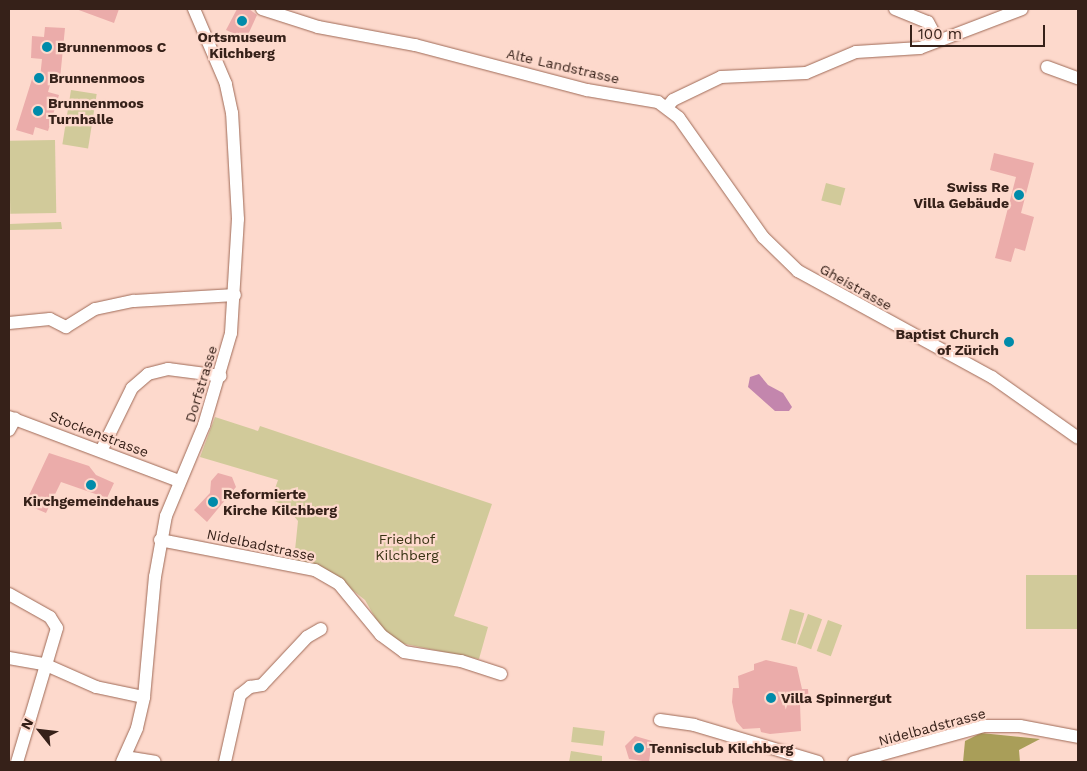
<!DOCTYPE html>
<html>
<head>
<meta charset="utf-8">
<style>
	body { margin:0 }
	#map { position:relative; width:1087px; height:771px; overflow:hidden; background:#fdd9cc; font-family:"Work Sans",sans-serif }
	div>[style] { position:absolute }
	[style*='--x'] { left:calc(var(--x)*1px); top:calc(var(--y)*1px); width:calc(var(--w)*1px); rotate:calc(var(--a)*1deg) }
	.green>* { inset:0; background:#d1ca9a; transform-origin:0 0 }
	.forest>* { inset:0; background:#a99e59 }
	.water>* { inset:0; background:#c386ad }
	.building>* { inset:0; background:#ebacaa }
	.roads { filter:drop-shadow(0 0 1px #9f6a57) drop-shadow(0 0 1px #9f6a57) }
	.minor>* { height:12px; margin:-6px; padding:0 6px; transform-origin:6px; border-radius:6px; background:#fff }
	.dots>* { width:14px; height:14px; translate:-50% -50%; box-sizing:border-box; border:2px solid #fdd9cc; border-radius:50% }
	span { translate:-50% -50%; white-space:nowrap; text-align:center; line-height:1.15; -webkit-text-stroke:4.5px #fdd9cc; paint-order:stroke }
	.poi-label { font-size:14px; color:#362119; font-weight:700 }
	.left { translate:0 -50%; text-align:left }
	.right { translate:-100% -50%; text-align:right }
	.street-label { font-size:14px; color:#362119 }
	.park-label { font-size:14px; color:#383313 }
	.frame { position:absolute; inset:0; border:10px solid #362119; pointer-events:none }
	.north { position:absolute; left:15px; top:706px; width:50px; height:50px; -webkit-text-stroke:4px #fdd9cc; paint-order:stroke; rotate:299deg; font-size:14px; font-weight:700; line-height:20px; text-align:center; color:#362119 }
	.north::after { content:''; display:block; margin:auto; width:18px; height:22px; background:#362119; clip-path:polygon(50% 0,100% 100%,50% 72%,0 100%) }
	.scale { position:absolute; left:910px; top:25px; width:135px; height:22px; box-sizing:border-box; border:2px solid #362119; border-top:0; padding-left:6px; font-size:15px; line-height:18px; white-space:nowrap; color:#362119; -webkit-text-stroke:4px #fdd9cc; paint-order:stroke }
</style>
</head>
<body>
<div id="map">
	<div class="green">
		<i style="left:71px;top:90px;width:26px;height:55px;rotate:9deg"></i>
		<i style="left:55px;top:140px;width:73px;height:46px;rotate:89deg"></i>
		<i style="left:826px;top:183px;width:20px;height:18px;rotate:15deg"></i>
		<i style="clip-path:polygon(61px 222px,62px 229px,9px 230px,9px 224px)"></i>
		<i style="clip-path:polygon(215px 417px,258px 431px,260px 426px,492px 504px,454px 616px,488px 627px,479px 659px,400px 643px,381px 628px,365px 600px,346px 585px,294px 560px,298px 521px,285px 505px,271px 500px,278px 480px,200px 457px)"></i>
		<i style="left:1078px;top:575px;width:54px;height:52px;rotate:90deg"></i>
		<i style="left:790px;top:609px;width:15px;height:32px;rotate:16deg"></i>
		<i style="left:808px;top:614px;width:15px;height:32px;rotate:20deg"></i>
		<i style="left:828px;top:620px;width:15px;height:33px;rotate:20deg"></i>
		<i style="left:573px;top:727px;width:32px;height:15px;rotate:7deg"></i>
		<i style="clip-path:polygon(571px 751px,602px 756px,602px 762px,569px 762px)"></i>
	</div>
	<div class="forest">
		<i style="clip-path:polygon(981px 733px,1040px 739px,1019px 750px,1020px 762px,963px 762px,965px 741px)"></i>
	</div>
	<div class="water">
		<i style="clip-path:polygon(759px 374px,768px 385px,783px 393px,792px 407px,789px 411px,775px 411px,748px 387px,750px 377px)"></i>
	</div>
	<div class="building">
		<i style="clip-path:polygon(76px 9px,119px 9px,114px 23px)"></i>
		<i style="clip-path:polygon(237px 9px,249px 9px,257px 15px,246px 39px,226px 30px)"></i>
		<i style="clip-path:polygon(45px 27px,65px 28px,60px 79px,52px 78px,48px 92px,59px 95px,48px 131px,35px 127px,33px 135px,16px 130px,33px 76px,40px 78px,42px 59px,31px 58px,32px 36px,44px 37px)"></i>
		<i style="clip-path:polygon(994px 153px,1034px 163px,1021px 213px,1034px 217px,1025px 251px,1015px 248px,1011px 262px,995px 258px,1016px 177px,990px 170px)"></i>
		<i style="clip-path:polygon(49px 453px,89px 466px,96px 475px,114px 483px,107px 498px,61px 482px,46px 513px,25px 504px)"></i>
		<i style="clip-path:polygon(218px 473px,232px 477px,236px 487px,207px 522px,194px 510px,210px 493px,211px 481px)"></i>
		<i style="clip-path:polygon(766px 660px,797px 667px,802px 689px,808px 689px,809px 703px,800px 704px,801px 731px,770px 734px,761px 732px,760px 728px,743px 729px,736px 721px,732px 702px,733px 688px,739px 688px,738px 676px,754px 670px,754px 664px)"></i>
		<i style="clip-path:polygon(635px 736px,652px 741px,649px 762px,629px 759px,625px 746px)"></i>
	</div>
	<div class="roads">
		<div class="minor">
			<i style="--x:262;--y:9;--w:59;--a:17.8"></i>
			<i style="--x:318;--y:27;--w:99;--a:10.5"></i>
			<i style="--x:415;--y:45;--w:178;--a:14.7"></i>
			<i style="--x:587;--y:90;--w:72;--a:9.6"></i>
			<i style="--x:658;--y:102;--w:26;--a:37"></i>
			<i style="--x:679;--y:118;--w:146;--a:54.8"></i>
			<i style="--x:763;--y:237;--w:49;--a:44.2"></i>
			<i style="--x:798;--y:271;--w:221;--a:28.7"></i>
			<i style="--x:992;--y:377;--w:105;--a:35.3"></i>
			<i style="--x:895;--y:9;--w:35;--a:22"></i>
			<i style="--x:928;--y:22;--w:21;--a:62"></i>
			<i style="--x:1047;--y:67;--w:33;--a:20"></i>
			<i style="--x:667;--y:107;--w:9;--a:-49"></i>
			<i style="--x:673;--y:100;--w:53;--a:-25.6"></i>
			<i style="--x:721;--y:77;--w:85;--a:-2.7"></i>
			<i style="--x:806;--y:73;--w:54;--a:-22.8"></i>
			<i style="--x:856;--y:52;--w:64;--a:-3.6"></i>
			<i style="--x:920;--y:48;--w:109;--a:-20.9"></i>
			<i style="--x:9;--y:323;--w:41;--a:-5.6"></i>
			<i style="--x:50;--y:319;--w:18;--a:27"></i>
			<i style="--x:66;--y:327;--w:34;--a:-32"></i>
			<i style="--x:95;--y:309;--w:40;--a:-12"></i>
			<i style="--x:134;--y:301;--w:101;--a:-3.4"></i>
			<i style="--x:9;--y:417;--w:182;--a:20.6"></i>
			<i style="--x:9;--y:430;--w:13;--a:-61"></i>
			<i style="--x:101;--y:451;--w:70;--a:-63.8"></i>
			<i style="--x:132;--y:388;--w:21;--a:-41"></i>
			<i style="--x:148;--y:374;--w:21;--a:-14"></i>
			<i style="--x:168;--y:369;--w:53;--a:7.5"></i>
			<i style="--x:160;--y:540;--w:158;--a:11"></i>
			<i style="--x:315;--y:570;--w:28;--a:30"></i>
			<i style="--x:339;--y:584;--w:66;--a:50.5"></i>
			<i style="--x:381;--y:635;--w:29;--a:36"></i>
			<i style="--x:404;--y:652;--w:58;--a:9"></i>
			<i style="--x:461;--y:661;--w:42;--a:18"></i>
			<i style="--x:9;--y:594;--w:47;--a:29.3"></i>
			<i style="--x:50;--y:617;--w:13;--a:58"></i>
			<i style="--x:57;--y:628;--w:140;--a:106.6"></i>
			<i style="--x:9;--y:658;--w:36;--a:10"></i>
			<i style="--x:44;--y:664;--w:57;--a:23.9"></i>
			<i style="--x:96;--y:687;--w:49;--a:11.8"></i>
			<i style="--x:660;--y:720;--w:34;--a:8"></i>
			<i style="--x:694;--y:725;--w:129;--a:16.6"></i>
			<i style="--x:125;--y:757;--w:30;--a:9"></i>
			<i style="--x:122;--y:762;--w:37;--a:-66"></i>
			<i style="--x:137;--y:728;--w:32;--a:-77"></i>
			<i style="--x:144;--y:697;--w:121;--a:-84.8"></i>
			<i style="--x:155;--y:577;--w:62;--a:-79.8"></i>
			<i style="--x:166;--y:516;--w:99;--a:-67.3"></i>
			<i style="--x:204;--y:425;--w:96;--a:-73.6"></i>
			<i style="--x:231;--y:333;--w:114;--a:-86.5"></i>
			<i style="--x:238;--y:219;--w:106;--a:-93.2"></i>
			<i style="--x:232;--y:113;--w:30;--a:-102"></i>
			<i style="--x:226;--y:84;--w:82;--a:-113.1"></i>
			<i style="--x:225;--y:762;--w:69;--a:-77.4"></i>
			<i style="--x:240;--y:695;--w:13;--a:-39"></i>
			<i style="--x:250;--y:687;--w:12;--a:-9"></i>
			<i style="--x:262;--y:685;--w:66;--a:-46.8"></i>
			<i style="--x:307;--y:637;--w:16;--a:-30"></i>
			<i style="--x:854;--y:762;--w:135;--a:-15.5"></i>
			<i style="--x:984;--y:726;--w:36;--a:0"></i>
			<i style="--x:1020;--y:726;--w:59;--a:10.7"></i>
		</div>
	</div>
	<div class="dots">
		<i style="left:242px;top:21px;background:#008baa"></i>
		<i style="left:47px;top:47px;background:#008baa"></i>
		<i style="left:39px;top:78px;background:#008baa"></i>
		<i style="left:38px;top:111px;background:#008baa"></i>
		<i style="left:1019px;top:195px;background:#008baa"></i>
		<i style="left:1009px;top:342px;background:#008baa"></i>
		<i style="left:91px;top:485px;background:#008baa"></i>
		<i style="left:213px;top:502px;background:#008baa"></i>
		<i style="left:771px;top:698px;background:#008baa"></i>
		<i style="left:639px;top:748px;background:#008baa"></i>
	</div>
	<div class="poi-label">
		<span style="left:242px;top:45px">Ortsmuseum<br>Kilchberg</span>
		<span class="left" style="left:57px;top:47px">Brunnenmoos C</span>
		<span class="left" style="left:49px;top:78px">Brunnenmoos</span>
		<span class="left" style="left:48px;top:111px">Brunnenmoos<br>Turnhalle</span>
		<span class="right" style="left:1009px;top:195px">Swiss Re<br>Villa Gebäude</span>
		<span class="right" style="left:999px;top:342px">Baptist Church<br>of Zürich</span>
		<span class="left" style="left:223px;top:502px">Reformierte<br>Kirche Kilchberg</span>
		<span style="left:91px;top:501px">Kirchgemeindehaus</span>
		<span class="left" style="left:781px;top:698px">Villa Spinnergut</span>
		<span class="left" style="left:649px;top:748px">Tennisclub Kilchberg</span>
	</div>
	<div class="street-label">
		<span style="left:563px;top:66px;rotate:13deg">Alte Landstrasse</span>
		<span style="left:856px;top:287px;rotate:29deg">Gheistrasse</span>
		<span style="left:201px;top:384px;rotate:-73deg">Dorfstrasse</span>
		<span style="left:99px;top:434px;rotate:21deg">Stockenstrasse</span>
		<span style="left:261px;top:545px;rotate:12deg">Nidelbadstrasse</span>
		<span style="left:932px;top:727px;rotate:-15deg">Nidelbadstrasse</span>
	</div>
	<div class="park-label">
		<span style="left:407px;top:547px">Friedhof<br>Kilchberg</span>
	</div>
	<div class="frame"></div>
	<div class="north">N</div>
	<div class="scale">100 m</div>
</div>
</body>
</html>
